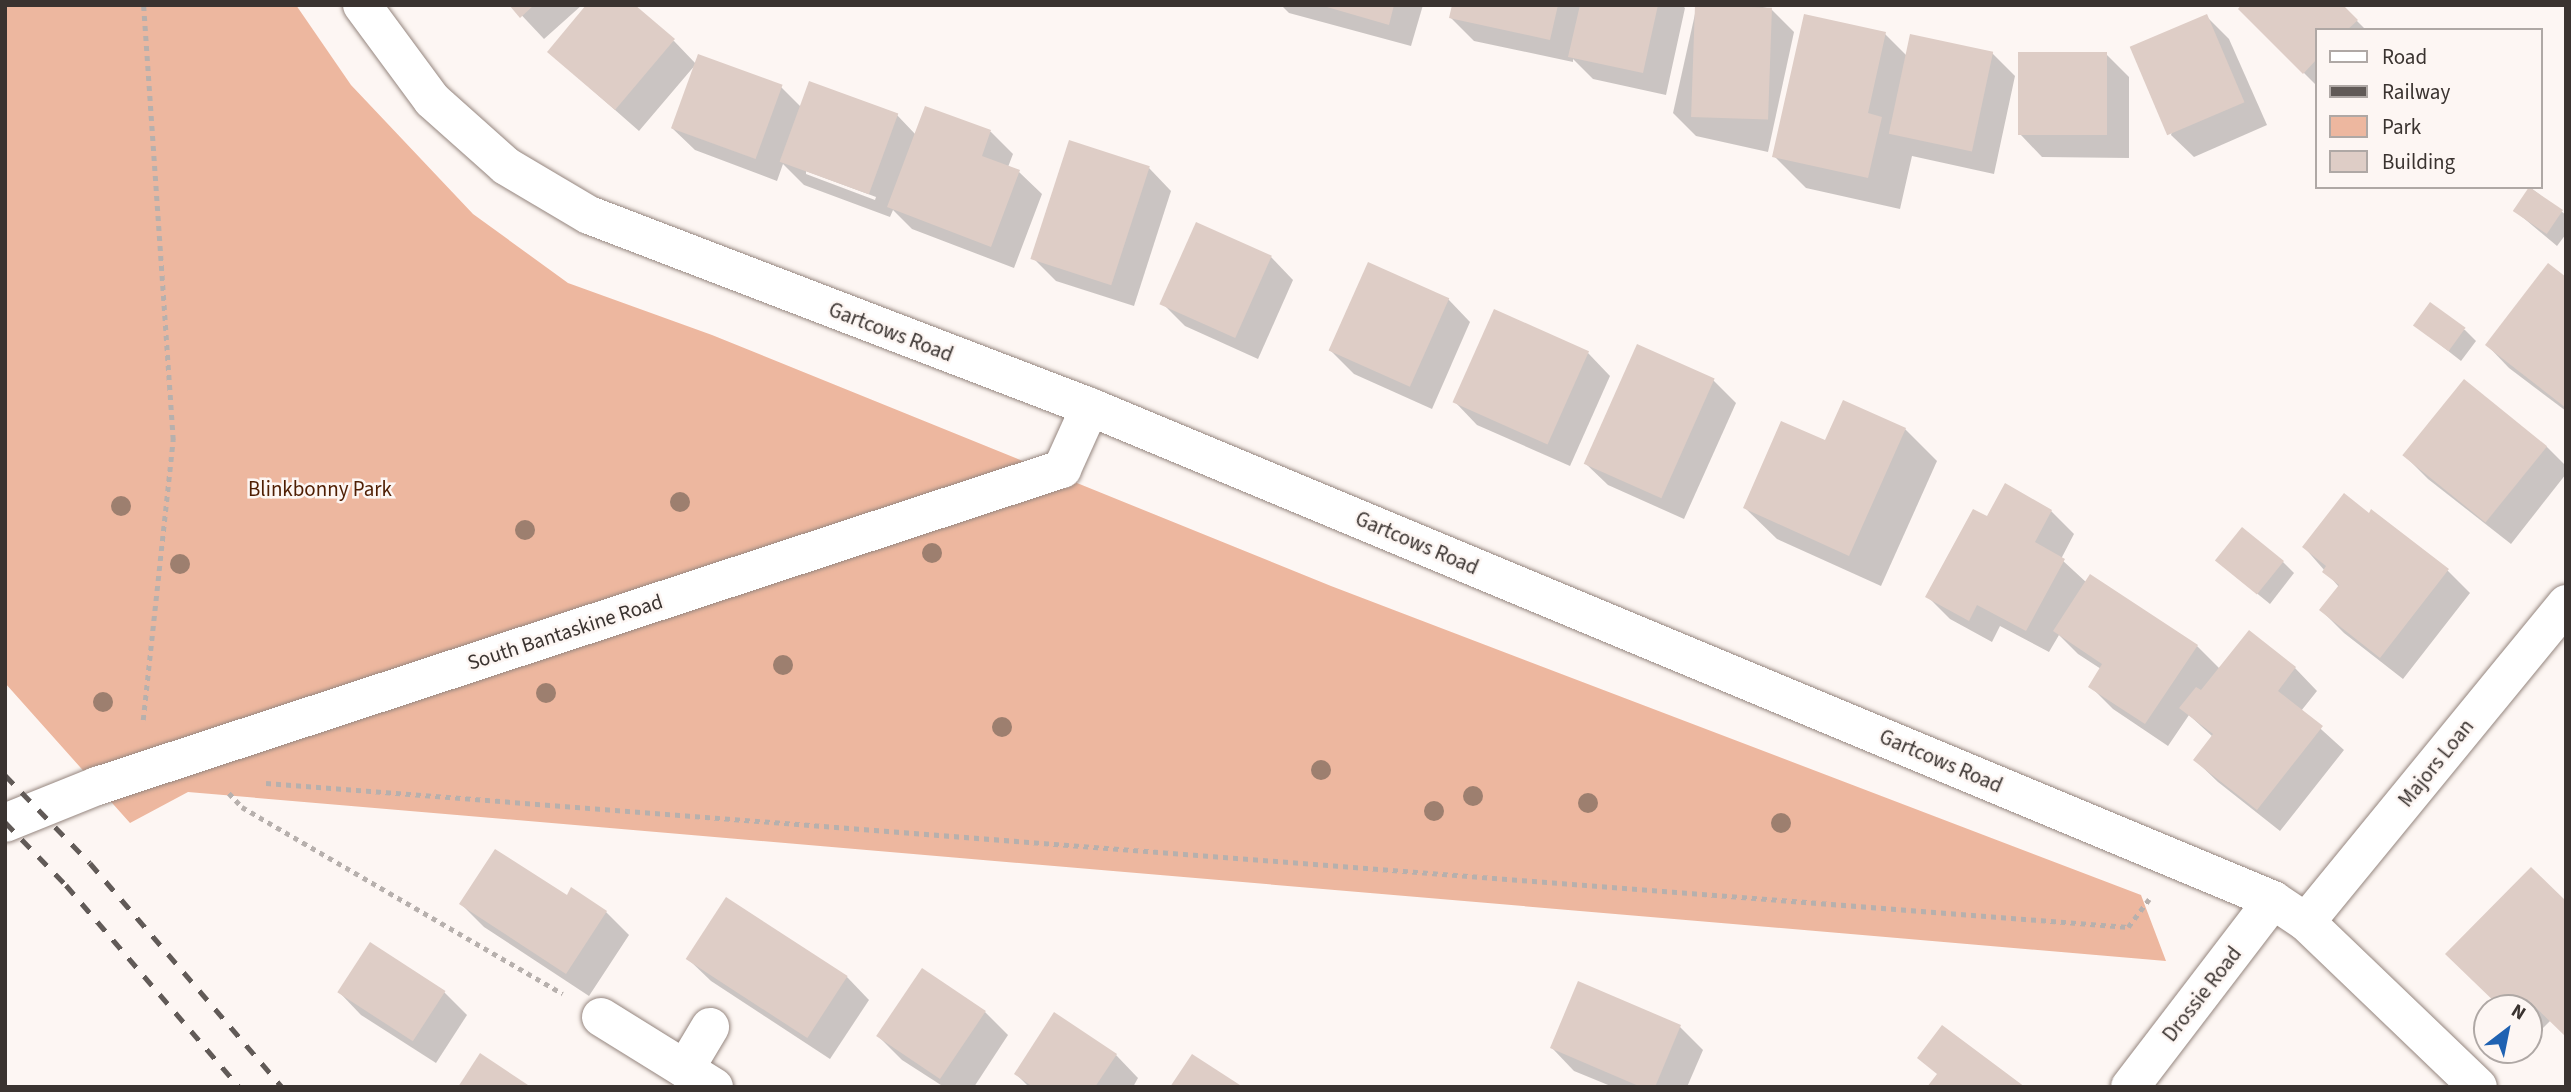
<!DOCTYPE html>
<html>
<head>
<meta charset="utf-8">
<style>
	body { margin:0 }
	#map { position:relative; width:2571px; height:1092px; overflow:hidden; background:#fdf6f3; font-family:"Source Sans 3",sans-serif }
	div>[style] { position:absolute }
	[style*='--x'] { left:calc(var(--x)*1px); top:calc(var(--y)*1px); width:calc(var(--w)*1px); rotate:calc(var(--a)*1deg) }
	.green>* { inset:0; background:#edb79f }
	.shadow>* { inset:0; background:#0003 }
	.building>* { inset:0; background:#decdc6; transform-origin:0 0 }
	.path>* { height:4.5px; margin-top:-2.25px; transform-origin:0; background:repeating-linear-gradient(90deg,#b7b0ad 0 5px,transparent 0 10px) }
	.roads { filter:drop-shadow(0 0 2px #95867f) drop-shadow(0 0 2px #95867f) }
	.minor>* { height:38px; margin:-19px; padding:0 19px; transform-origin:19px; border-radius:19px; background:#fff }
	.rail>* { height:5px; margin-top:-2.5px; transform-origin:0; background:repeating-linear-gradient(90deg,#615a57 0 12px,transparent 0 24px) }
	.trees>* { width:20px; height:20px; margin:-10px; border-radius:50%; background:#9d7f6f }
	span { translate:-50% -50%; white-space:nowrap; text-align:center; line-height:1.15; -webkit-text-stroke:5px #fdf6f3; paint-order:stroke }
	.street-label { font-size:21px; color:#3a3330 }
	.park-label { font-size:21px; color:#4f1e03 }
	.frame { position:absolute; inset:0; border:7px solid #3a3330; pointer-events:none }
	.legend { position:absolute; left:2315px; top:28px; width:228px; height:161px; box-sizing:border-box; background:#fdf6f3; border:2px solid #afa8a5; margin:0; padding:9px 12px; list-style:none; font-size:21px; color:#3a3330 }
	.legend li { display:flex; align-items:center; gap:14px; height:35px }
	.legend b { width:35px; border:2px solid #afa8a5 }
	.north { position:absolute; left:2473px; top:994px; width:70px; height:70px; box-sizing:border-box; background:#fdf6f3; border:2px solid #afa8a5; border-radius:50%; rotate:32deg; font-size:19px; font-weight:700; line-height:28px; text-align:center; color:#3a3330 }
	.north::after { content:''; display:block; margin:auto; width:24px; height:32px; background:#1f62b2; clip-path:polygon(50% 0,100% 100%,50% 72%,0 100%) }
</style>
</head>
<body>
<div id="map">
	<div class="green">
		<i style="clip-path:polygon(5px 5px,296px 5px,351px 85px,473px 214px,568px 283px,712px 335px,1331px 586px,2141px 895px,2166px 961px,188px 792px,130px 823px,5px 683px)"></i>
	</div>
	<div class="shadow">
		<i style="clip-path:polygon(512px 5px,582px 5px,544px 39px)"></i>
		<i style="clip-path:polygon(1281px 5px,1423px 5px,1411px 46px,1289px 13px)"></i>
		<i style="clip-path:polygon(1454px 5px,1682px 5px,1685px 8px,1666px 95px,1593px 79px,1573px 59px,1573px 62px,1474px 41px,1451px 18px)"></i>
		<i style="clip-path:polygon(1697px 5px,1754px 5px,1771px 9px,1794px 32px,1768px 152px,1696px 136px,1673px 113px)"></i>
		<i style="clip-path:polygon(2341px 5px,2366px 30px,2317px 30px,2317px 86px,2240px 9px)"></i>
		<i style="clip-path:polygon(2206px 16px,2229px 39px,2267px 125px,2194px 157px,2171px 135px)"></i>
		<i style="clip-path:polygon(1885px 34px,1907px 56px,1992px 53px,2015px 76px,1994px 174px,1912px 156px,1900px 209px,1806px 188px,1774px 156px)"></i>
		<i style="clip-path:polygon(evenodd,674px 41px,696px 64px,781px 87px,801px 107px,897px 115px,916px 135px,926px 108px,991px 132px,1013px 154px,1008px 167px,1019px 172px,1042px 194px,1014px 268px,912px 229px,893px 210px,890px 217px,804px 185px,783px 164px,777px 181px,695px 150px,672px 128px,696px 64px,639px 131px,549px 52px,674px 41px,806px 171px,876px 197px,875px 200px,806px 174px,806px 171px)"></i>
		<i style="clip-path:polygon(2106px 54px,2129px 77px,2129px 158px,2042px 157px,2020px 134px)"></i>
		<i style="clip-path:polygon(1149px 168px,1171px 191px,1134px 306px,1056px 281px,1033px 258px)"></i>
		<i style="clip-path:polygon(2531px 188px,2566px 215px,2566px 234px,2557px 246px,2514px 210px)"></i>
		<i style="clip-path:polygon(1271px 257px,1293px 280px,1258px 359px,1185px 326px,1162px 303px)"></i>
		<i style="clip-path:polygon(2566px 279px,2566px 411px,2509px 368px,2487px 345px)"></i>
		<i style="clip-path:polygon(1448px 299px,1470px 322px,1432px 409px,1354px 374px,1331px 351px)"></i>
		<i style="clip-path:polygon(2415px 325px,2465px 330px,2476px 341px,2461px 361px)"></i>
		<i style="clip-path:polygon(1588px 353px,1610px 376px,1570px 466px,1477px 425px,1455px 402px)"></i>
		<i style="clip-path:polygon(1713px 380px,1736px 403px,1684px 519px,1608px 485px,1585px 463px)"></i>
		<i style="clip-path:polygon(1905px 429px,1937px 461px,1881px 586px,1777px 539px,1745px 508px,1826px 443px)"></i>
		<i style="clip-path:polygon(2547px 447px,2566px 466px,2566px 474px,2511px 544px,2428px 479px,2405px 456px)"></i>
		<i style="clip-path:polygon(2006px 486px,2051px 511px,2074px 534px,2061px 559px,2087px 583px,2197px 646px,2220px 669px,2295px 668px,2317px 691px,2301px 711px,2344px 750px,2280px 831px,2218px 782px,2195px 760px,2213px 737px,2189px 715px,2168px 746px,2113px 709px,2090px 686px,2101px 669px,2078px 654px,2059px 635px,2049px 652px,2000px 626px,1992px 642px,1950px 619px,1927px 596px,1988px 519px)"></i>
		<i style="clip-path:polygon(2372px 512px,2448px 571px,2470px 593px,2403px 679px,2344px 633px,2321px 610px,2339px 587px,2304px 547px)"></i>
		<i style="clip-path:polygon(2217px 561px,2283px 562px,2294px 573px,2270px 604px)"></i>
		<i style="clip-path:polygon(2531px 869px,2551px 1020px,2533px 1038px,2529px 1034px,2529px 1008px,2502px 1008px)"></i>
		<i style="clip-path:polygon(572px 890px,606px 912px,629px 935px,589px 996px,484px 927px,461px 904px,567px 897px)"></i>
		<i style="clip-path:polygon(370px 944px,444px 992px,467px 1015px,436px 1063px,361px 1015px,339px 992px)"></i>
		<i style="clip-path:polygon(688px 959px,847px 977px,869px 1000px,830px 1059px,711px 981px)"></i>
		<i style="clip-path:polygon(1579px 983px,1680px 1027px,1703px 1050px,1687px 1087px,1613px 1087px,1574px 1071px,1552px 1048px)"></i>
		<i style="clip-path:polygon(985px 1012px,1008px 1035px,974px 1087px,944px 1087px,902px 1060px,879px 1037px)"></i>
		<i style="clip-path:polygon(1116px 1055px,1138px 1078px,1133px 1087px,1029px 1087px,1016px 1074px)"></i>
	</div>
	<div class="building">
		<i style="clip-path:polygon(509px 5px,534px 5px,520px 18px)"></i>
		<i style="clip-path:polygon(586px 5px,635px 5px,675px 39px,615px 110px,547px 52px)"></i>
		<i style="clip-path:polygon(1320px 5px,1394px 5px,1389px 25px)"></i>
		<i style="clip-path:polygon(1452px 5px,1558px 5px,1550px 40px,1449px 18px)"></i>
		<i style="clip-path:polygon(1580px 5px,1658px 5px,1643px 73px,1568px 57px)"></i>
		<i style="left:1695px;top:5px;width:77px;height:112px;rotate:2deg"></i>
		<i style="clip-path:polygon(2241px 5px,2343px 5px,2358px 20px,2347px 30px,2317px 30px,2317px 59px,2303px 74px,2238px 9px)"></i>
		<i style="clip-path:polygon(1804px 14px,1886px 32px,1868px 113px,1882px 117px,1868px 178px,1772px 157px)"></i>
		<i style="left:2207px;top:14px;width:96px;height:84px;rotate:67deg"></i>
		<i style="left:1910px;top:34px;width:85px;height:102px;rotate:12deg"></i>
		<i style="left:2018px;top:52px;width:89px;height:83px"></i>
		<i style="left:698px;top:54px;width:90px;height:79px;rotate:20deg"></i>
		<i style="left:809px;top:81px;width:95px;height:86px;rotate:20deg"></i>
		<i style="clip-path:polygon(925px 106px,991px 130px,982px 156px,1020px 170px,991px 247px,887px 207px)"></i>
		<i style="left:1069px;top:140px;width:85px;height:125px;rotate:18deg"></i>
		<i style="left:2529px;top:187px;width:41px;height:29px;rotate:34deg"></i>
		<i style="left:1196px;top:222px;width:83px;height:90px;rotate:24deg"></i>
		<i style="left:1368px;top:262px;width:89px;height:97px;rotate:24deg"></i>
		<i style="clip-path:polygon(2548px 263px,2566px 277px,2566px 408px,2485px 345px)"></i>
		<i style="left:2430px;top:302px;width:44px;height:29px;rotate:36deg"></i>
		<i style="left:1494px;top:309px;width:104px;height:102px;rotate:24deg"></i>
		<i style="left:1637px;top:344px;width:85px;height:131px;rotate:24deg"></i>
		<i style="left:2464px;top:379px;width:107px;height:98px;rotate:39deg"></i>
		<i style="clip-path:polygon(1843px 400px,1906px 428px,1849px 556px,1743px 508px,1781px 421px,1825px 440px)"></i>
		<i style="clip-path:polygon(2005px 483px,2052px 510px,2035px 542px,2065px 559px,2026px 631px,1977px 605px,1969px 621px,1925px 597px,1973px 509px,1987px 516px)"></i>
		<i style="clip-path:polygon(2344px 493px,2369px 513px,2371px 509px,2449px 569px,2380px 658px,2319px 610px,2339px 585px,2322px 572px,2326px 566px,2302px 547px)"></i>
		<i style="left:2242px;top:527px;width:54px;height:43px;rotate:39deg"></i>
		<i style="clip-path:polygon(2090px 574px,2198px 645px,2145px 724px,2088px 687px,2102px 664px,2053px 631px)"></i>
		<i style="clip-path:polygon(2249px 630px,2296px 667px,2278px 691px,2323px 726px,2257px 810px,2193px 760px,2213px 734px,2179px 708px,2196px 687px,2201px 690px)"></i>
		<i style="clip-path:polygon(495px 849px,567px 895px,571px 887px,607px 911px,566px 974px,459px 904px)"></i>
		<i style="clip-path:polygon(2531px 867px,2566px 901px,2566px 1037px,2527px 999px,2518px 1008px,2501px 1008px,2445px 954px)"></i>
		<i style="left:726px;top:897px;width:145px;height:74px;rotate:33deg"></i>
		<i style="left:370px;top:942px;width:90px;height:60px;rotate:33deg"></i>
		<i style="left:922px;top:968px;width:77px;height:82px;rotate:34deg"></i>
		<i style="clip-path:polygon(1578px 981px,1681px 1025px,1655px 1087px,1641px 1087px,1550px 1048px)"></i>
		<i style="clip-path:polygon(1054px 1012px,1117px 1054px,1095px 1087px,1033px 1087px,1014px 1074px)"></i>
		<i style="clip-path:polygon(1942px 1025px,2025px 1087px,1927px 1087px,1937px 1074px,1917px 1058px)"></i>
		<i style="clip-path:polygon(480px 1053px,531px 1087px,458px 1087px)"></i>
		<i style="clip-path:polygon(1192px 1054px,1243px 1087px,1170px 1087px)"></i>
	</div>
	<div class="path">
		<i style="--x:143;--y:720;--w:282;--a:-83.9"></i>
		<i style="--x:173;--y:440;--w:436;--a:-93.9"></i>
		<i style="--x:266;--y:783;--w:1868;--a:4.42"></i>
		<i style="--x:2128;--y:927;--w:35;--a:-53"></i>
		<i style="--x:229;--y:793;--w:19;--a:47"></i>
		<i style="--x:242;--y:807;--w:371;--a:30.2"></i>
	</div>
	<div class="roads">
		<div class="minor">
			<i style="--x:362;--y:5;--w:118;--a:53.6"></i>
			<i style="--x:432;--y:100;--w:99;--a:41.7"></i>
			<i style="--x:506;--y:166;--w:96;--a:30.6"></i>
			<i style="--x:589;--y:215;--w:537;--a:20.97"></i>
			<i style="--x:1090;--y:407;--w:1282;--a:22.62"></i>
			<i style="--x:2273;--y:900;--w:40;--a:34"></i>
			<i style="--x:2306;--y:922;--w:238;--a:43.8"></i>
			<i style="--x:5;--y:823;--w:99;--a:-21.9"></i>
			<i style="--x:97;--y:786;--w:1016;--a:-18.19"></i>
			<i style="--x:1062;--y:469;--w:68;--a:-65.7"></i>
			<i style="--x:2306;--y:922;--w:411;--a:-50.7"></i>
			<i style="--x:601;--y:1017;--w:133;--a:31.8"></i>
			<i style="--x:685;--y:1069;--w:49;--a:-59.2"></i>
			<i style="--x:2130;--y:1087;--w:235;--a:-52.6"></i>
		</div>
	</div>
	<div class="rail">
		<i style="--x:5;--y:775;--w:122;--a:46"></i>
		<i style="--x:90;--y:863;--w:295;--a:49.4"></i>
		<i style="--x:5;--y:822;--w:88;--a:45.9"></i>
		<i style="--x:66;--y:885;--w:266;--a:49.4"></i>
	</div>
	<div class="trees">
		<i style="left:680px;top:502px"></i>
		<i style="left:121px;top:506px"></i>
		<i style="left:525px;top:530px"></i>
		<i style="left:932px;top:553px"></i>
		<i style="left:180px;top:564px"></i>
		<i style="left:783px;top:665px"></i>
		<i style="left:546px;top:693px"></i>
		<i style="left:103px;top:702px"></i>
		<i style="left:1002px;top:727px"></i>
		<i style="left:1321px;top:770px"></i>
		<i style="left:1473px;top:796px"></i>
		<i style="left:1588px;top:803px"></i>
		<i style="left:1434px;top:811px"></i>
		<i style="left:1781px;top:823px"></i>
	</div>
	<div class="street-label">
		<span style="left:891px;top:332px;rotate:21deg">Gartcows Road</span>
		<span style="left:1417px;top:543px;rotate:23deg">Gartcows Road</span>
		<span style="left:565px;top:632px;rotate:-18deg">South Bantaskine Road</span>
		<span style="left:1941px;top:761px;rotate:23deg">Gartcows Road</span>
		<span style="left:2436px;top:763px;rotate:-51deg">Majors Loan</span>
		<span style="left:2202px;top:994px;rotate:-52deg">Drossie Road</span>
	</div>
	<div class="park-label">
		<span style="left:320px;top:489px">Blinkbonny Park</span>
	</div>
	<div class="frame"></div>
	<ul class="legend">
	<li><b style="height:9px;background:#fff"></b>Road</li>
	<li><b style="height:9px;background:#615a57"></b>Railway</li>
	<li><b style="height:19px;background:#edb79f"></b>Park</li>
	<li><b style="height:19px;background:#decdc6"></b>Building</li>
	</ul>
	<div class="north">N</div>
</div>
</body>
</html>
